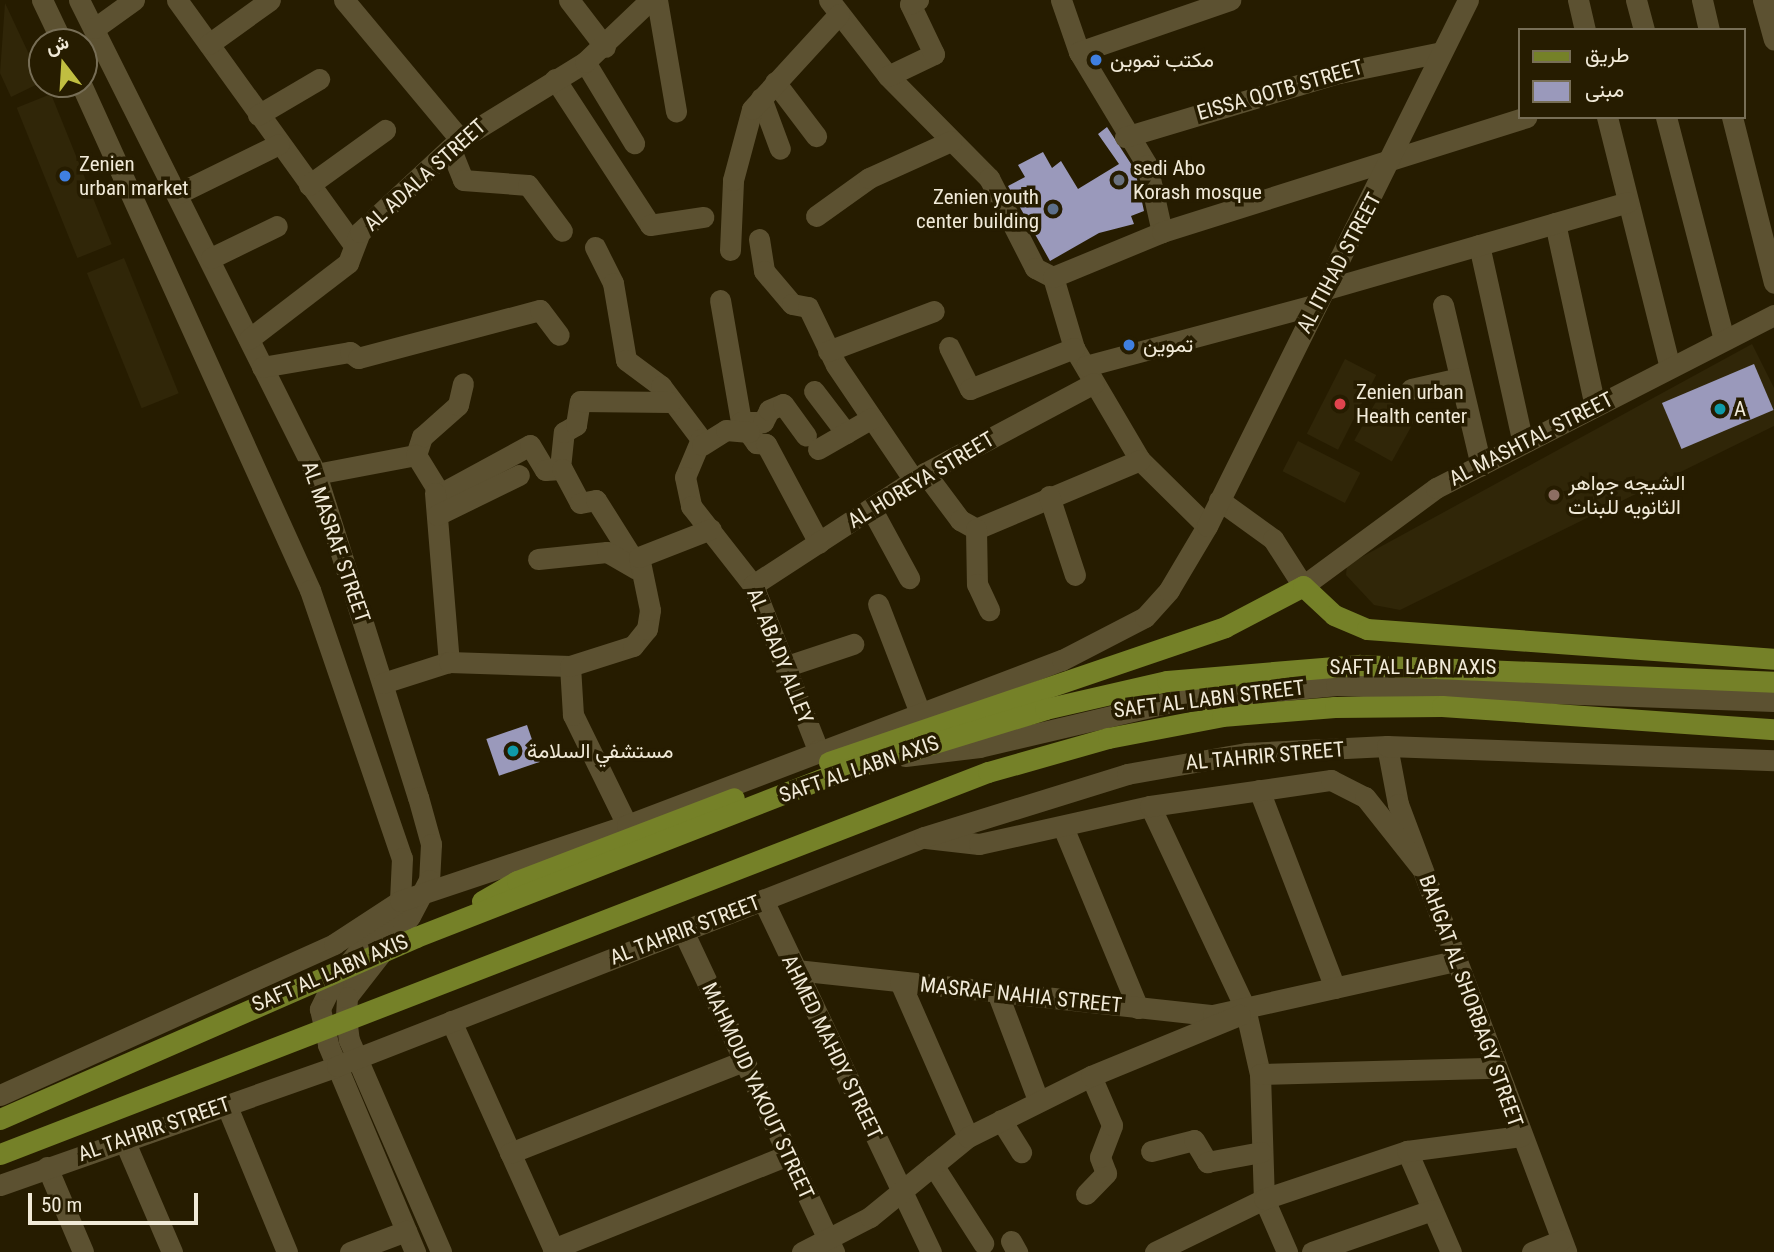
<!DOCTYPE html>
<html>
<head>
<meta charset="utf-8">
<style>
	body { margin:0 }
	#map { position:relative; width:1774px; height:1252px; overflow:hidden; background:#261c00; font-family:"Roboto Condensed",Vazirmatn,sans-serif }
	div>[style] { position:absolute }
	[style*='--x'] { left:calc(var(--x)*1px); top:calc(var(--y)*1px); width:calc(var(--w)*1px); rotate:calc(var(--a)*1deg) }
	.built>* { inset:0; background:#302608; transform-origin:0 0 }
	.building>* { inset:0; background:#9a99bb; transform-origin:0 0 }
	.minor>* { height:21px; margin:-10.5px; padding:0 10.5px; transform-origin:10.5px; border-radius:10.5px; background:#5c5131 }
	.major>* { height:21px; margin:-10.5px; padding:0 10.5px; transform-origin:10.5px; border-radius:10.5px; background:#758128 }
	.dots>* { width:19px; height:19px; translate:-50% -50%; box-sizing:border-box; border:4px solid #261c00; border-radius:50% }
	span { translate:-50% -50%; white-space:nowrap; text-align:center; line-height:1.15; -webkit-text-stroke:7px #261c00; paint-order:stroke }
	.poi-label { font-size:21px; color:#f1ead8 }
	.left { translate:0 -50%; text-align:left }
	.right { translate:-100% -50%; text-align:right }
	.street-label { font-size:21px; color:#f1ead8 }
	.legend { position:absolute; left:1518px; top:28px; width:228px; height:91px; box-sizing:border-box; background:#261c00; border:2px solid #776e56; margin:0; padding:9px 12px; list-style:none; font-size:21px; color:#f1ead8 }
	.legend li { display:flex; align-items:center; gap:14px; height:35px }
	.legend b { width:35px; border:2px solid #776e56 }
	.north { position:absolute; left:28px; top:28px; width:70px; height:70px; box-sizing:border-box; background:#261c00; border:2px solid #776e56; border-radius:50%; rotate:343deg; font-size:19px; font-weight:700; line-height:28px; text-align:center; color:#f1ead8 }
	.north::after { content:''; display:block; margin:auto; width:24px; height:32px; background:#c0be41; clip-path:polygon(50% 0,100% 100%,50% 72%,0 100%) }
	.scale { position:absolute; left:28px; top:1193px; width:170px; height:32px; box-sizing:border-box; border:4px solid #f1ead8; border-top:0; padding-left:9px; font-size:21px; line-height:24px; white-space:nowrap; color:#f1ead8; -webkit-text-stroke:5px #261c00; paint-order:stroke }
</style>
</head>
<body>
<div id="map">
	<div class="built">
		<i style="clip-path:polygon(5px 3px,42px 82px,11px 97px,0 73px)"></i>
		<i style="left:51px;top:94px;width:162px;height:37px;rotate:68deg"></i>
		<i style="left:124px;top:258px;width:146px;height:40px;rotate:68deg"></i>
		<i style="clip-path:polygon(1752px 344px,1774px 388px,1774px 426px,1400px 610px,1374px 605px,1346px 575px,1347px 565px)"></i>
		<i style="left:1345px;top:359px;width:35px;height:84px;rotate:27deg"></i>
		<i style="left:1379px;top:396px;width:43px;height:51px;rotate:29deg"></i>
		<i style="left:1298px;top:441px;width:70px;height:34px;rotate:27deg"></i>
	</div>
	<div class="building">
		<i style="clip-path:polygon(1107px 127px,1135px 170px,1144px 211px,1131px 216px,1134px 224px,1099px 233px,1050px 261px,1008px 186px,1025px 177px,1018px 165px,1043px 152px,1052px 168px,1061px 161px,1078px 189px,1119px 164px,1098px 134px)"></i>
		<i style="left:1754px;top:364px;width:50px;height:100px;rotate:67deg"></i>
		<i style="left:527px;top:725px;width:39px;height:43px;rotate:71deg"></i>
	</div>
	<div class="minor">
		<i style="--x:42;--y:0;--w:47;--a:64.5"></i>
		<i style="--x:79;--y:0;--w:530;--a:63.43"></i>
		<i style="--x:316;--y:474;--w:339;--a:72.5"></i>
		<i style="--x:418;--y:797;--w:49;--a:74.5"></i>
		<i style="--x:431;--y:844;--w:36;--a:93"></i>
		<i style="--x:429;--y:880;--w:41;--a:117.8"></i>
		<i style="--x:410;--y:916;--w:103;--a:127.9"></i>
		<i style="--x:347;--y:997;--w:20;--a:93"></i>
		<i style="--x:346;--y:1017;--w:23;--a:83"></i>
		<i style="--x:349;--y:1040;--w:231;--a:66.5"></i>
		<i style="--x:177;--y:0;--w:302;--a:54.2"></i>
		<i style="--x:344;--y:0;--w:181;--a:50.2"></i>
		<i style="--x:569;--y:0;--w:59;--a:52.5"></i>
		<i style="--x:657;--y:0;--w:113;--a:80.3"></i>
		<i style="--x:829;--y:0;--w:96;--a:52.2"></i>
		<i style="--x:888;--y:76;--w:144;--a:45.3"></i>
		<i style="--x:989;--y:178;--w:101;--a:62.9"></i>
		<i style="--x:1035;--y:268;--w:20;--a:27"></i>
		<i style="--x:1053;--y:277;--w:74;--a:73.5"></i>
		<i style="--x:1074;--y:348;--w:130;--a:59.5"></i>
		<i style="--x:1140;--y:460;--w:94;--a:44.6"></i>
		<i style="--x:1061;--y:0;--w:55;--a:70.9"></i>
		<i style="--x:1079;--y:52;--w:132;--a:59"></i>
		<i style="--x:1147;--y:165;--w:69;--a:77.4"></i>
		<i style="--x:1578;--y:0;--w:31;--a:77"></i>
		<i style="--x:1636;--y:0;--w:31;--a:75"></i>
		<i style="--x:1702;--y:0;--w:31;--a:77"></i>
		<i style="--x:1763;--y:0;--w:41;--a:74.6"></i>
		<i style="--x:95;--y:28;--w:48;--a:-35.7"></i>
		<i style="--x:209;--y:44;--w:75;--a:-35.8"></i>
		<i style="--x:1079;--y:52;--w:160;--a:-19"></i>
		<i style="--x:585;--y:62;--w:95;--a:58.8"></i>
		<i style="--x:888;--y:76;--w:51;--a:-25.6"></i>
		<i style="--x:934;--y:54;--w:55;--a:-115.6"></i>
		<i style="--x:910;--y:4;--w:9;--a:-27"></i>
		<i style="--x:555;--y:79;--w:174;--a:56.9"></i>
		<i style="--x:650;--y:225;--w:54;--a:-8.6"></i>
		<i style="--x:775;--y:82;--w:68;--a:52.8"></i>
		<i style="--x:81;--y:84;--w:555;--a:65.65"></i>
		<i style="--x:310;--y:590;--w:283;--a:71.1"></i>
		<i style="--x:402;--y:858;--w:43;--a:92.7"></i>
		<i style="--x:400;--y:901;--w:105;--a:129.6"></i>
		<i style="--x:333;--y:982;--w:30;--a:116"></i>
		<i style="--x:320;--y:1009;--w:37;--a:77"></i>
		<i style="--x:328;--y:1045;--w:225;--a:67.2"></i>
		<i style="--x:761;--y:98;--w:54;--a:69.6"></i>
		<i style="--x:258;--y:115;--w:71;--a:-30.5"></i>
		<i style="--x:1607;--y:117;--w:258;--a:75.9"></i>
		<i style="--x:1666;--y:117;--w:230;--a:75.4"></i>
		<i style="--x:1732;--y:117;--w:171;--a:75.8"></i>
		<i style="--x:1125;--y:137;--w:223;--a:-16.7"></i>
		<i style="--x:1339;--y:73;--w:100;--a:-11.5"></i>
		<i style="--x:451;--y:150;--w:32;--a:68"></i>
		<i style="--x:463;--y:180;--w:65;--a:4.4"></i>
		<i style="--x:528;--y:185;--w:57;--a:53.5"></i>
		<i style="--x:309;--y:185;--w:94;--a:-35.9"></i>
		<i style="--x:179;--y:193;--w:111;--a:-26.1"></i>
		<i style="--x:816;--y:216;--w:65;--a:-35.6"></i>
		<i style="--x:869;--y:178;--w:90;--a:-24.3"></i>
		<i style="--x:1555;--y:223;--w:187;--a:77.7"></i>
		<i style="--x:759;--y:239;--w:32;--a:81"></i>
		<i style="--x:764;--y:271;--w:43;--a:49.7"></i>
		<i style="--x:792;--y:304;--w:16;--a:11"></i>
		<i style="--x:808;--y:307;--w:64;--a:64.2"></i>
		<i style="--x:836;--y:365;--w:139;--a:55.9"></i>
		<i style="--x:1479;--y:245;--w:203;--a:77.5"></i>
		<i style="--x:595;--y:247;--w:40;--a:63.4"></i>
		<i style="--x:613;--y:283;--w:78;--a:80.4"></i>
		<i style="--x:626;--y:360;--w:44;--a:36.6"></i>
		<i style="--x:661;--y:386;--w:66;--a:53"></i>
		<i style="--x:701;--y:439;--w:41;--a:112.8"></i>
		<i style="--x:685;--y:477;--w:30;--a:78"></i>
		<i style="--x:691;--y:506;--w:100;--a:51.9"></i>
		<i style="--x:753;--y:585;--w:177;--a:68.5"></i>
		<i style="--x:818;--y:750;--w:13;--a:9"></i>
		<i style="--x:730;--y:250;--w:70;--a:-87.5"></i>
		<i style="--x:733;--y:180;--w:73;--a:-75"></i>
		<i style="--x:752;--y:109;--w:129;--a:-47.5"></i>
		<i style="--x:211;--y:258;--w:73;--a:-25.9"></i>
		<i style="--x:1053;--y:277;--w:118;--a:-22.4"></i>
		<i style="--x:1162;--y:232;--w:382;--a:-17.5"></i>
		<i style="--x:1327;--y:289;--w:313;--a:-16.1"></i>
		<i style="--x:720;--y:300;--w:124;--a:80.2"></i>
		<i style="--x:741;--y:422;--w:26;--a:54"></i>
		<i style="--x:756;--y:443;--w:10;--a:6"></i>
		<i style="--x:766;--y:444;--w:112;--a:61.8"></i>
		<i style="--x:1443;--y:305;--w:165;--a:76.7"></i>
		<i style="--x:249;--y:339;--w:125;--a:-37.5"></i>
		<i style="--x:348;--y:263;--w:33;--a:-69"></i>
		<i style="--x:360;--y:232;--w:137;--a:-42.9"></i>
		<i style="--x:460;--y:139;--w:147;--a:-31.6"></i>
		<i style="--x:585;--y:62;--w:90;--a:-43.6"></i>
		<i style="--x:949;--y:347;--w:47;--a:63.4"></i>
		<i style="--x:970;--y:389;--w:112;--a:-21.5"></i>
		<i style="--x:828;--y:351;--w:113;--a:-20.7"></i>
		<i style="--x:1086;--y:366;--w:239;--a:-15"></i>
		<i style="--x:262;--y:367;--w:89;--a:-9.7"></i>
		<i style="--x:350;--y:352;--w:10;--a:37"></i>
		<i style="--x:358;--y:358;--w:188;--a:-14.8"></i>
		<i style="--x:540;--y:310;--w:31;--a:53"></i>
		<i style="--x:1411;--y:389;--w:50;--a:-12.7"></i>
		<i style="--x:814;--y:391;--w:53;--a:52.7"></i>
		<i style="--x:741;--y:422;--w:22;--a:0"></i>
		<i style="--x:763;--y:422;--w:13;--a:-63"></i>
		<i style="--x:769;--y:410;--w:15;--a:-23"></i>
		<i style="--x:783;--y:404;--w:39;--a:54"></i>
		<i style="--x:702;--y:445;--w:28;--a:-32"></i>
		<i style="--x:726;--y:430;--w:23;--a:5"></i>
		<i style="--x:818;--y:449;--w:62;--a:-29.9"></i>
		<i style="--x:416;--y:455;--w:19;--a:-72"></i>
		<i style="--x:422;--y:437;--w:48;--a:-41.6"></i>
		<i style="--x:458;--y:405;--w:22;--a:-77"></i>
		<i style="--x:560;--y:468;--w:36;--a:-84"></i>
		<i style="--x:564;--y:432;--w:14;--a:-30"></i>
		<i style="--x:576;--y:425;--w:24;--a:-81"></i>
		<i style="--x:580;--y:401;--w:90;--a:0.6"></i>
		<i style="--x:925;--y:473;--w:59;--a:53.3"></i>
		<i style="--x:960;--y:520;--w:18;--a:29"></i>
		<i style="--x:976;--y:529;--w:178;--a:-22.8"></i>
		<i style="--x:316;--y:474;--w:102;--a:-10.8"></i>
		<i style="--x:416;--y:455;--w:46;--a:58.4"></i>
		<i style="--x:440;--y:494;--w:102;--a:-28.6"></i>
		<i style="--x:530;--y:445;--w:29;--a:59"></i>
		<i style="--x:545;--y:470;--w:17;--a:-3"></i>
		<i style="--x:562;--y:469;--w:38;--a:62"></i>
		<i style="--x:580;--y:503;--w:16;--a:-11"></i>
		<i style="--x:596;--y:500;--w:73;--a:57.8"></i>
		<i style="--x:435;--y:493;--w:170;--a:85.3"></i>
		<i style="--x:1049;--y:496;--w:83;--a:71.8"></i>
		<i style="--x:1219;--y:500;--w:67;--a:35.8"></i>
		<i style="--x:1273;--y:539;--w:56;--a:57.4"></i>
		<i style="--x:1303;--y:586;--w:165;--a:-36.4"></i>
		<i style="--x:1436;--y:488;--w:380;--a:-27.1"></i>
		<i style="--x:871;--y:508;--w:80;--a:61.5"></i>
		<i style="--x:437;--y:515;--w:91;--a:-26"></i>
		<i style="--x:976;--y:529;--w:55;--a:89"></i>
		<i style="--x:977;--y:584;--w:29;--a:65"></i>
		<i style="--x:538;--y:559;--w:69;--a:-5.8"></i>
		<i style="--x:607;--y:552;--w:34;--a:30"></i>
		<i style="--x:753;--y:585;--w:205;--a:-33.1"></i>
		<i style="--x:925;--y:473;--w:191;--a:-28"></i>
		<i style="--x:878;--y:604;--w:117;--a:68.9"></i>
		<i style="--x:787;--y:666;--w:70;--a:-18.4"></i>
		<i style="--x:383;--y:683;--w:69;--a:-17.7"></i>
		<i style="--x:449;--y:662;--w:121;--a:1.9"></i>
		<i style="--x:1387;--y:746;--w:59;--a:79.3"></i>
		<i style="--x:1398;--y:804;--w:478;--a:69.4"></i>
		<i style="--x:905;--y:756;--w:75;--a:-6.9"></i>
		<i style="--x:979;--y:747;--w:206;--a:-13.2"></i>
		<i style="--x:1180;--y:700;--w:157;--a:-5.5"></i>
		<i style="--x:1336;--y:685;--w:438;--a:2.1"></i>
		<i style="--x:1259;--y:790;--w:212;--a:69"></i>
		<i style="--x:1150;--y:806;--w:223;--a:64.8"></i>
		<i style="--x:1245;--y:1008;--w:68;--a:77.2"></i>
		<i style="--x:1260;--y:1074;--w:125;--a:88.2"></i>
		<i style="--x:1264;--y:1199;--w:58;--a:66.5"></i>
		<i style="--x:627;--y:825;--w:123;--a:-116.1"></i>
		<i style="--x:573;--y:715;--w:49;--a:-93.5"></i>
		<i style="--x:570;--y:666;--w:66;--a:-17.6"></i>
		<i style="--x:633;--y:646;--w:22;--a:-51"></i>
		<i style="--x:647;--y:629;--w:19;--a:-81"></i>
		<i style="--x:650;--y:610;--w:54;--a:-101.7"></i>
		<i style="--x:639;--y:557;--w:77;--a:-21.3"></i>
		<i style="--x:1063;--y:827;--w:196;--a:67.5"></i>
		<i style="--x:926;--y:838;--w:53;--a:6.5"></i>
		<i style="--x:979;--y:844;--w:175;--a:-12.5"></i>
		<i style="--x:1150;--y:806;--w:183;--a:-8.2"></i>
		<i style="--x:1331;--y:780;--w:38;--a:27"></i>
		<i style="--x:1365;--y:797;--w:92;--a:51.6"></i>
		<i style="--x:763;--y:900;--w:390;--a:64.5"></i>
		<i style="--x:683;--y:931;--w:355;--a:64.8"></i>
		<i style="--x:796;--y:970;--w:419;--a:6.2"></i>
		<i style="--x:1213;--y:1015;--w:248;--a:-12.6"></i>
		<i style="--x:900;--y:982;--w:169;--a:66.3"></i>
		<i style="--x:997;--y:992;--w:116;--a:69.2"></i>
		<i style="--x:451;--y:1021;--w:253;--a:65.8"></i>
		<i style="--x:1260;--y:1074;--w:235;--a:-1.5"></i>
		<i style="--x:0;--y:1095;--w:367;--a:-24.3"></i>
		<i style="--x:334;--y:944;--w:79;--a:-33.1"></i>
		<i style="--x:400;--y:901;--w:239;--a:-18.5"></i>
		<i style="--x:627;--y:825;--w:465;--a:-20.8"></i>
		<i style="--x:1062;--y:660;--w:93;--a:-27.4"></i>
		<i style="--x:1145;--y:617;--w:36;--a:-48"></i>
		<i style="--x:1169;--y:590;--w:74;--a:-59.3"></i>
		<i style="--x:1207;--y:526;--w:587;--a:-63.61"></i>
		<i style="--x:226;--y:1104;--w:160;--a:67.6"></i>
		<i style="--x:1001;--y:1120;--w:38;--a:58"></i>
		<i style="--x:124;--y:1140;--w:122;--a:66.8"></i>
		<i style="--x:1151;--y:1151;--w:44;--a:-14.3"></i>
		<i style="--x:1194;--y:1140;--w:26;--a:59"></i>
		<i style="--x:1207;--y:1162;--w:55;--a:-10.5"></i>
		<i style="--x:1407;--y:1151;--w:110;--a:66.5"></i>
		<i style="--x:510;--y:1153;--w:251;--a:-21.5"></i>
		<i style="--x:933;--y:1165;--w:93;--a:57.3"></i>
		<i style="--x:47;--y:1167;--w:92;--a:67"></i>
		<i style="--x:0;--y:1185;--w:357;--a:-19.4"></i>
		<i style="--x:337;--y:1066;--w:630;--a:-21.31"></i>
		<i style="--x:924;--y:837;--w:213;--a:-17.2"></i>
		<i style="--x:1127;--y:774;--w:121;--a:-10"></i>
		<i style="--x:1246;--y:753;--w:141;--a:-2.8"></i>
		<i style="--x:1387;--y:746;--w:387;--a:2.1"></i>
		<i style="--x:1086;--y:1194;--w:29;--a:-46"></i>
		<i style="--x:1106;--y:1173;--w:17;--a:-111"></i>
		<i style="--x:1100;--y:1157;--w:34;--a:-69"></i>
		<i style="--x:1112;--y:1125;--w:53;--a:-113.2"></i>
		<i style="--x:1011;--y:1241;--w:13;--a:61"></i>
		<i style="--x:553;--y:1249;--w:253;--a:-21.8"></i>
		<i style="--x:350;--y:1252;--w:60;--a:-20.6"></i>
		<i style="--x:802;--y:1252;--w:76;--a:-27.2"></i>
		<i style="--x:870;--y:1217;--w:127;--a:-39.2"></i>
		<i style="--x:968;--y:1137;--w:137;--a:-26.4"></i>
		<i style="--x:1091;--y:1076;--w:161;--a:-22.3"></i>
		<i style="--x:1155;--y:1252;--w:121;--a:-25.9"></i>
		<i style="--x:1264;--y:1199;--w:151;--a:-18.6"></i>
		<i style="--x:1407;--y:1151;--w:115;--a:-7.5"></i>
		<i style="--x:1312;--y:1252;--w:127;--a:-19.3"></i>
		<i style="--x:1532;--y:1252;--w:31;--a:-22"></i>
	</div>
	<div class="major">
		<i style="--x:829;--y:762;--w:418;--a:-18.8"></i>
		<i style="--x:1225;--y:627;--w:88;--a:-27.7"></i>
		<i style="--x:1303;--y:586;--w:42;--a:43.1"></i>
		<i style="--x:1334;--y:615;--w:36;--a:23"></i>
		<i style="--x:1367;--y:629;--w:408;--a:4.2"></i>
		<i style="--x:482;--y:901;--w:40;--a:-29.7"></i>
		<i style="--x:517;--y:881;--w:232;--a:-20.9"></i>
		<i style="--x:0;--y:1119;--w:454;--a:-23.6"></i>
		<i style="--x:416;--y:937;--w:448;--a:-21.3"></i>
		<i style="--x:833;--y:774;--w:222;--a:-17"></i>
		<i style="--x:1045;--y:709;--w:125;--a:-12.9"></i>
		<i style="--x:1167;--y:681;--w:193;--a:-4.8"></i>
		<i style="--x:1359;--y:665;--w:415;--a:2.3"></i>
		<i style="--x:0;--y:1154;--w:1059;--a:-21.14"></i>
		<i style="--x:988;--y:772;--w:125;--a:-15.8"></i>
		<i style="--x:1108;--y:738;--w:116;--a:-10.9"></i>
		<i style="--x:1222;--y:716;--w:113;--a:-4.6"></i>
		<i style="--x:1335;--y:707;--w:107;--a:-0.5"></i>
		<i style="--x:1442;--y:706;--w:333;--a:4"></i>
	</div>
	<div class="dots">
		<i style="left:1096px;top:60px;background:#3f7fe0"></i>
		<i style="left:65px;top:176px;background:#3f7fe0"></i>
		<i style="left:1119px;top:180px;background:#6b7280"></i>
		<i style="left:1053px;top:209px;background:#5c6f8a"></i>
		<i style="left:1129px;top:345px;background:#3f7fe0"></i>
		<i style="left:1340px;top:404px;background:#e0444e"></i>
		<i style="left:1720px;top:409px;background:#0f9aa8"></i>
		<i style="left:1554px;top:495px;background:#8d6e63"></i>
		<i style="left:513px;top:751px;background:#0f9aa8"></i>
	</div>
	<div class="poi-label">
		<span class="left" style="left:1110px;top:60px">مكتب تموين</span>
		<span class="left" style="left:79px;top:176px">Zenien<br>urban market</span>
		<span class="left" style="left:1133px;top:180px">sedi Abo<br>Korash mosque</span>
		<span class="right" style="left:1039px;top:209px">Zenien youth<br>center building</span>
		<span class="left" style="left:1143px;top:345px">تموين</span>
		<span class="left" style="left:1356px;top:404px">Zenien urban<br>Health center</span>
		<span class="left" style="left:1734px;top:409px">A</span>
		<span class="left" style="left:1568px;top:495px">الشيجه جواهر<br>الثانويه للبنات</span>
		<span class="left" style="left:527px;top:751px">مستشفي السلامة</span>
	</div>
	<div class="street-label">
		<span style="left:1280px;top:90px;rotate:-16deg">EISSA QOTB STREET</span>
		<span style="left:425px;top:175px;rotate:-42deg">AL ADALA STREET</span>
		<span style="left:1339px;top:263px;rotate:-62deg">AL ITIHAD STREET</span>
		<span style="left:1531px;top:439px;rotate:-27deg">AL MASHTAL STREET</span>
		<span style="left:921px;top:480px;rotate:-31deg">AL HOREYA STREET</span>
		<span style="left:336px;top:542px;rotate:71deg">AL MASRAF STREET</span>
		<span style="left:780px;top:656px;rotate:68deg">AL ABADY ALLEY</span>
		<span style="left:1413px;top:667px">SAFT AL LABN AXIS</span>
		<span style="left:1209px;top:699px;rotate:-7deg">SAFT AL LABN STREET</span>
		<span style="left:1265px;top:756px;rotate:-5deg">AL TAHRIR STREET</span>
		<span style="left:859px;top:769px;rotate:-19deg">SAFT AL LABN AXIS</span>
		<span style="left:685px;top:930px;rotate:-21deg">AL TAHRIR STREET</span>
		<span style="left:330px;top:973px;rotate:-23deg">SAFT AL LABN AXIS</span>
		<span style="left:1021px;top:995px;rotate:6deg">MASRAF NAHIA STREET</span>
		<span style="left:1471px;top:1001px;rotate:70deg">BAHGAT AL SHORBAGY STREET</span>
		<span style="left:832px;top:1047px;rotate:64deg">AHMED MAHDY STREET</span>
		<span style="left:758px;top:1091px;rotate:65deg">MAHMOUD YAKOUT STREET</span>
		<span style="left:154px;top:1129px;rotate:-19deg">AL TAHRIR STREET</span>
	</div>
	<ul class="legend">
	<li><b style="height:9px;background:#758128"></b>طريق</li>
	<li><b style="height:19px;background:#9a99bb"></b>مبنى</li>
	</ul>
	<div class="north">ش</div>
	<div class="scale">50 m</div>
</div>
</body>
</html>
